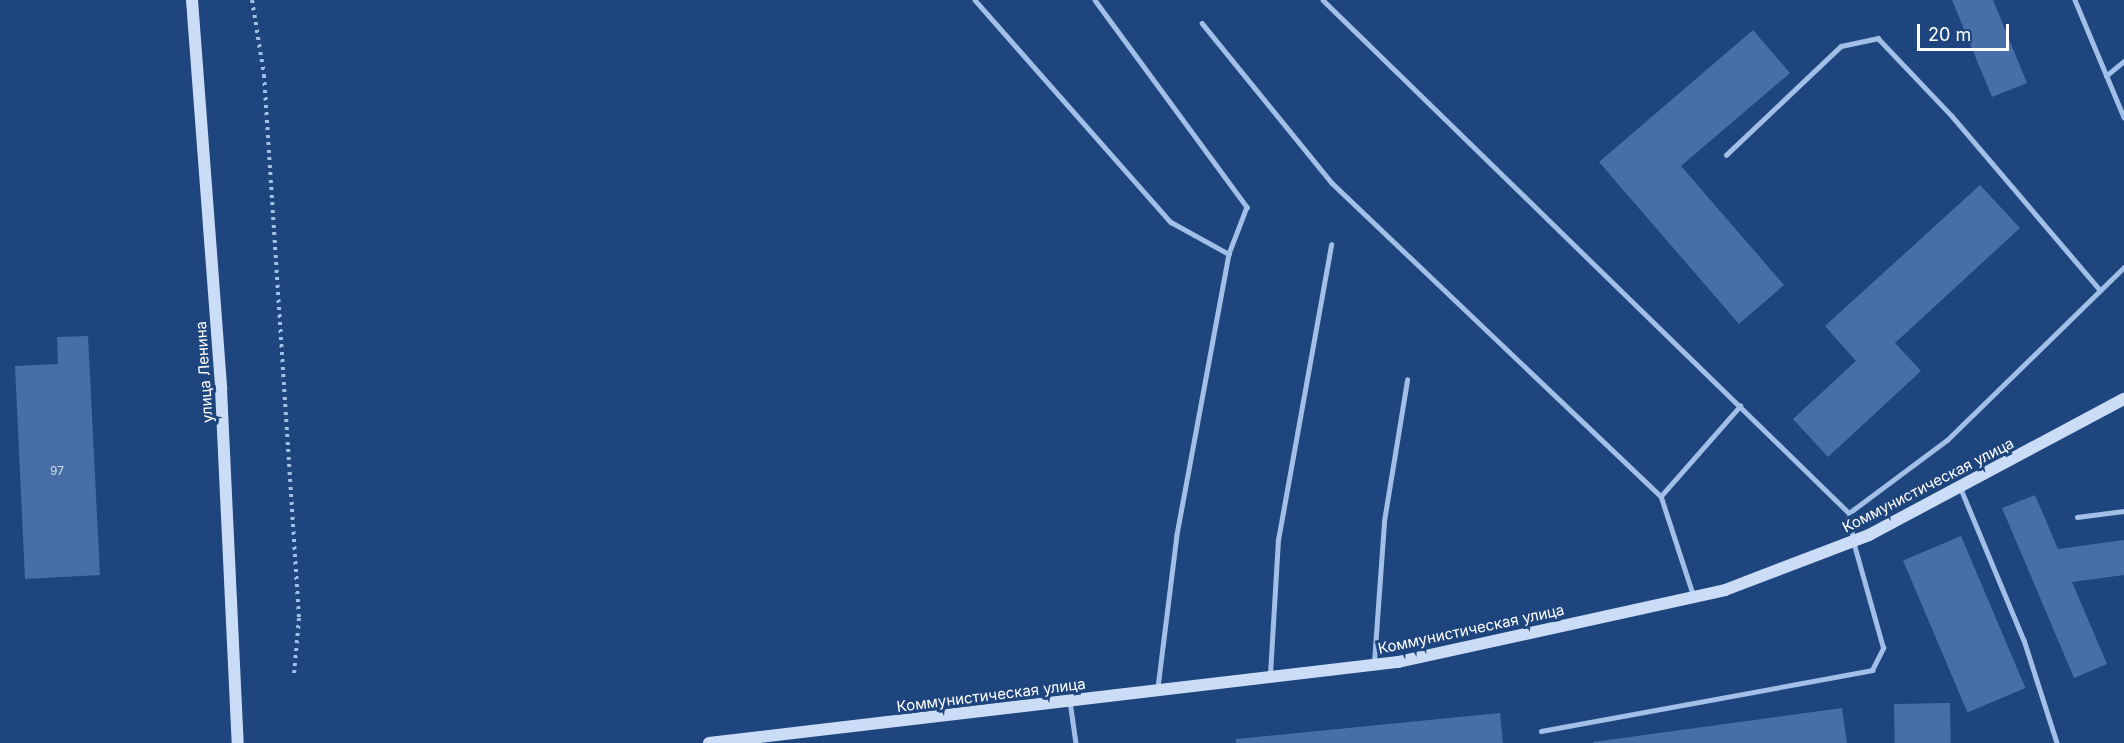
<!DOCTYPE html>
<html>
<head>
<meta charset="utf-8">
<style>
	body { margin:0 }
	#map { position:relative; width:2124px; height:743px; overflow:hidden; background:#1e457d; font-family:Inter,sans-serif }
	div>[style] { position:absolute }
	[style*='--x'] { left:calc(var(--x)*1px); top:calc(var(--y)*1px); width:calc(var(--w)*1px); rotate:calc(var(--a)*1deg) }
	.building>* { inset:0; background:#476fa7; transform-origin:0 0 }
	.path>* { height:4px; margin-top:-2px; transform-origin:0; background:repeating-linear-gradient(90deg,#a1bfe7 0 3px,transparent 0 7.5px) }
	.service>* { height:4.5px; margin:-2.25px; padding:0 2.25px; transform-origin:2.25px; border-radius:2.25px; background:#a1bfe7 }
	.secondary>* { height:12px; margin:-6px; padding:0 6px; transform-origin:6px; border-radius:6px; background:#cbddf6 }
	span { translate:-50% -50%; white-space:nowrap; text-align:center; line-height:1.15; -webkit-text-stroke:6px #1e457d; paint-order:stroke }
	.number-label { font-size:12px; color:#d1dbe9 }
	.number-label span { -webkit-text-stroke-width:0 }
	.street-label { font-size:15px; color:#fff }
	.scale { position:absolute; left:1917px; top:24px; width:92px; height:27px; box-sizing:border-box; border:3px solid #fff; border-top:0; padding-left:8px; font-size:18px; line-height:21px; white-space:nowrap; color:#fff; -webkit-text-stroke:4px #1e457d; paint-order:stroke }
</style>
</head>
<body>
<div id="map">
	<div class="building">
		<i style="clip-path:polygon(1952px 0,1993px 0,2027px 83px,1992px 97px)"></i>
		<i style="clip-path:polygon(1753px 30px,1790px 73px,1681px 166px,1784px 285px,1739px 324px,1599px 162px)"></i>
		<i style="clip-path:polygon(1980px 185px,2020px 228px,1895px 343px,1921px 371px,1828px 457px,1793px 419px,1856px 361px,1825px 326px)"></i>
		<i style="clip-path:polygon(88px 336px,100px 575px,25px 579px,15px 366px,58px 364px,57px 337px)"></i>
		<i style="clip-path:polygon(2035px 495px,2058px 549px,2124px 540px,2124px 575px,2072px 582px,2107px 664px,2074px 678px,2002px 508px)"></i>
		<i style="left:1961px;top:536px;width:165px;height:63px;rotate:67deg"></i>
		<i style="left:1950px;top:703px;width:40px;height:56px;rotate:89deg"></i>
		<i style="clip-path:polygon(1842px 708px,1847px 743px,1594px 743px,1593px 742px)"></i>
		<i style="clip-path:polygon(1500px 713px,1503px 743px,1236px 743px,1236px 739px)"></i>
	</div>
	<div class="path">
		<i style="--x:252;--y:0;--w:76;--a:80.9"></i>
		<i style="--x:264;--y:75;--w:544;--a:86.31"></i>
		<i style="--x:299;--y:618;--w:56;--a:95.1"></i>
	</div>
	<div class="service">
		<i style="--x:975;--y:0;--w:296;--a:48.6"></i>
		<i style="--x:1171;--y:222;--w:66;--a:28.9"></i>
		<i style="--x:1095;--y:0;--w:257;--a:53.7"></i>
		<i style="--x:1247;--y:207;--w:50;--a:111"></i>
		<i style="--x:1229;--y:254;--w:286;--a:100.5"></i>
		<i style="--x:1177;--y:535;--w:154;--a:97.1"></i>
		<i style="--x:1323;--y:0;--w:735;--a:44.28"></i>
		<i style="--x:2075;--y:0;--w:127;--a:67.3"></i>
		<i style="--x:1202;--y:23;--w:206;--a:50.9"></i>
		<i style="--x:1332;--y:183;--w:454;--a:43.6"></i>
		<i style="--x:1661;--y:496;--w:106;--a:71.9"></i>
		<i style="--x:2106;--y:76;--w:23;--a:-40"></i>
		<i style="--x:1726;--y:155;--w:158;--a:-43.5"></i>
		<i style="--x:1841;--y:46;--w:38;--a:-12"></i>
		<i style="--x:1878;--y:38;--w:108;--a:46.5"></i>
		<i style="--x:1952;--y:116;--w:228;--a:49.6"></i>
		<i style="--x:1961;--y:489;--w:164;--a:67.4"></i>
		<i style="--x:2024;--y:640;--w:108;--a:72.2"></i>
		<i style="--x:1661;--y:496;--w:120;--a:-48.7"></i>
		<i style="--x:2077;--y:517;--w:47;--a:-7.3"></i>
		<i style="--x:1374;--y:662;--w:141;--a:-85.9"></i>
		<i style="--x:1384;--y:521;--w:143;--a:-80.7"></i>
		<i style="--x:1270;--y:674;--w:134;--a:-86.6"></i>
		<i style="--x:1278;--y:540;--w:300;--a:-79.8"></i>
		<i style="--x:1070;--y:701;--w:42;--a:81.9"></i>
		<i style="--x:1541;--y:731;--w:337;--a:-10.4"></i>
		<i style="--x:1872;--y:670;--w:25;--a:-63"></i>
		<i style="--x:1883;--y:648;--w:111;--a:-105.7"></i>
		<i style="--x:1853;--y:541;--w:28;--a:-98"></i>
		<i style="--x:1849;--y:513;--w:122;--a:-36.7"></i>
		<i style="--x:1947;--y:440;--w:248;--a:-44.3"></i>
	</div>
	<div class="secondary">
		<i style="--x:192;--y:0;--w:390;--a:85.7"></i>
		<i style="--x:221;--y:389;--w:354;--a:87.3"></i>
		<i style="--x:709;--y:743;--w:694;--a:-6.71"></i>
		<i style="--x:1398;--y:662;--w:335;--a:-12.4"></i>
		<i style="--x:1725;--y:590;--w:154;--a:-20.9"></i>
		<i style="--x:1869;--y:535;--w:289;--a:-28.1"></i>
	</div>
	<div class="number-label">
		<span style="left:57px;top:471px">97</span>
	</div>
	<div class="street-label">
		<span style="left:204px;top:372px;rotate:-94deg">улица Ленина</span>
		<span style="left:1928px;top:485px;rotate:-27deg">Коммунистическая улица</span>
		<span style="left:1471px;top:629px;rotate:-12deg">Коммунистическая улица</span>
		<span style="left:991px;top:695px;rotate:-7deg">Коммунистическая улица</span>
	</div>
	<div class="scale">20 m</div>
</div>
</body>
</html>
